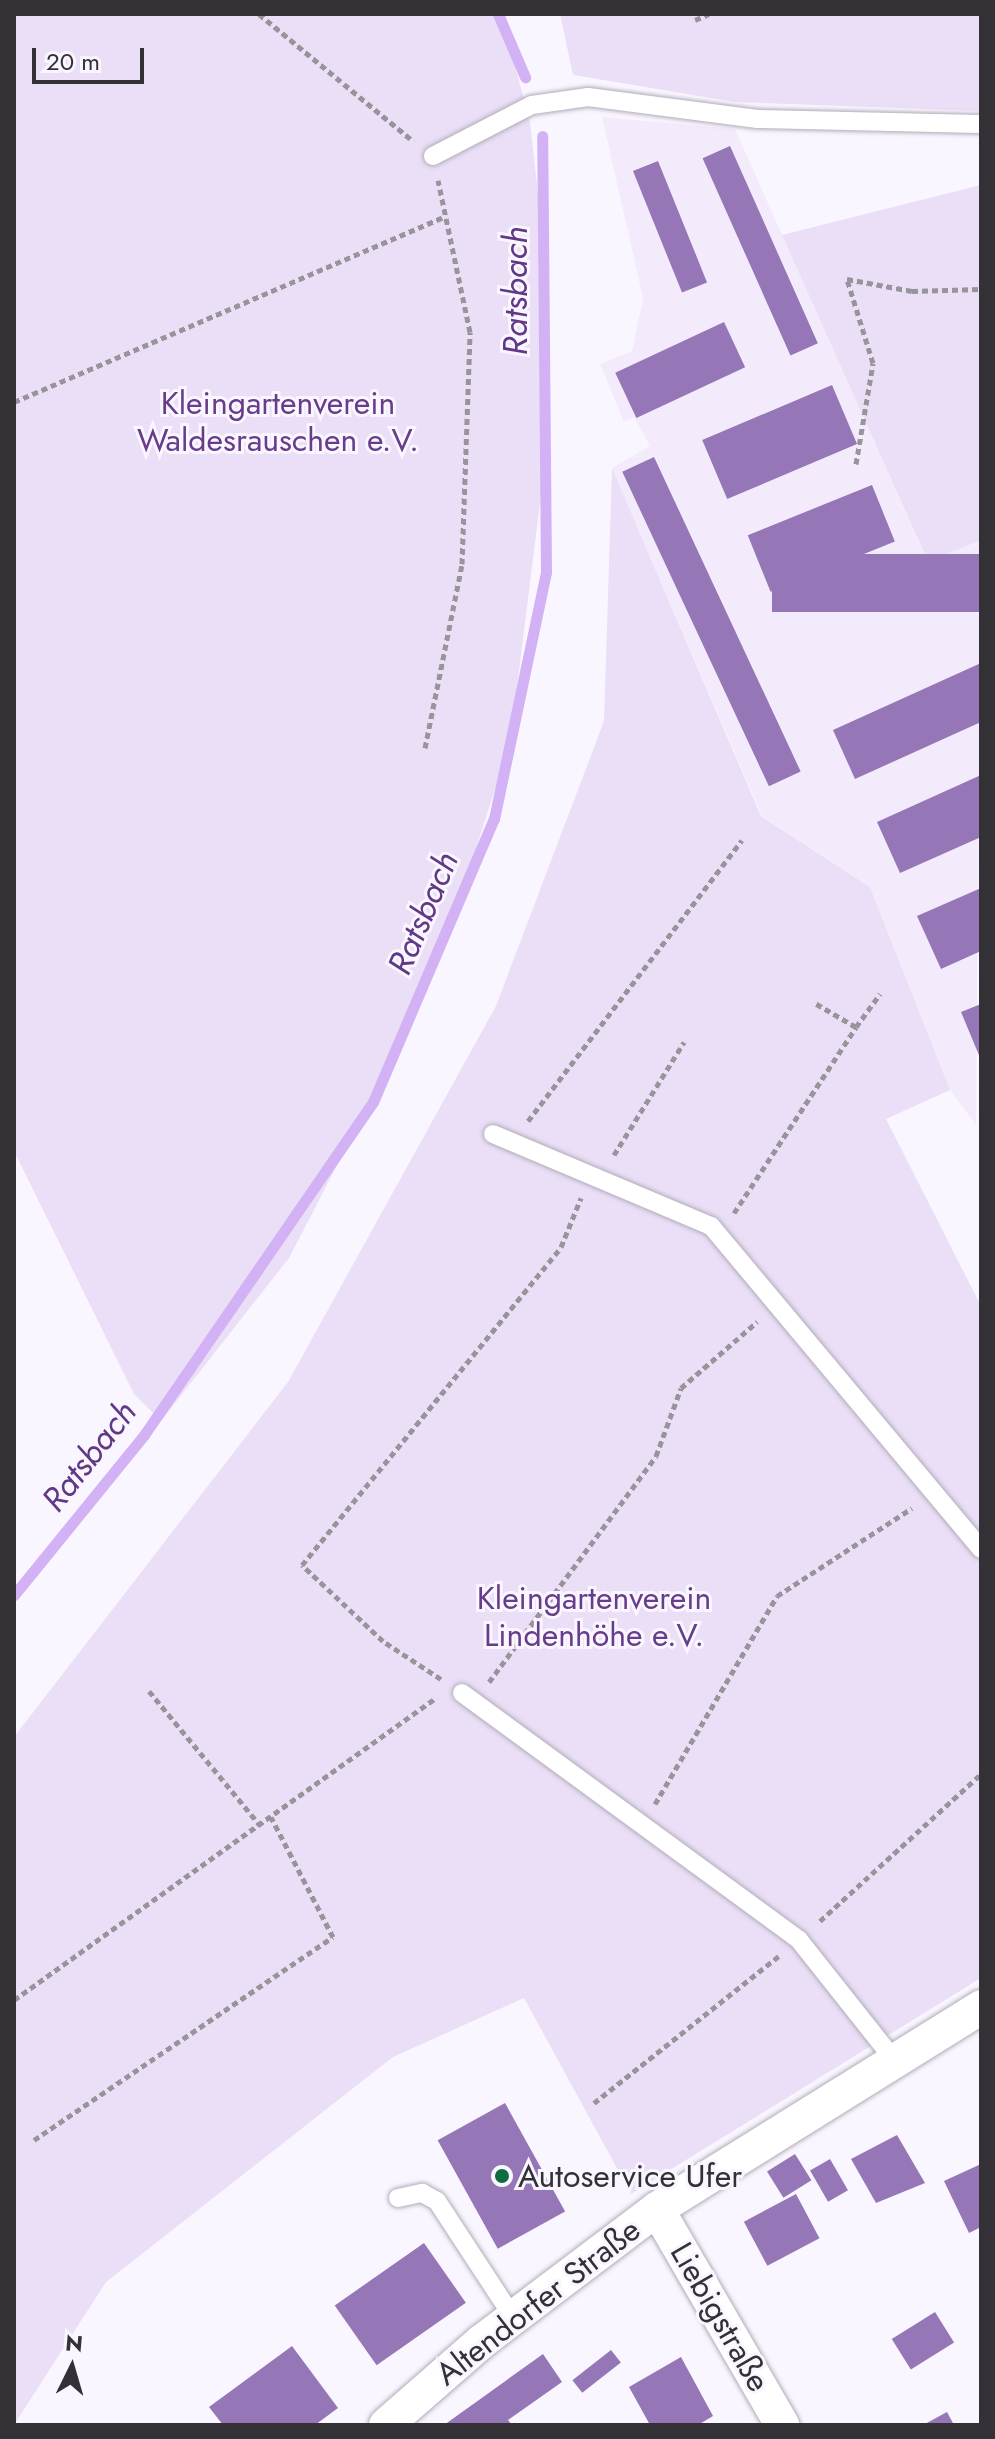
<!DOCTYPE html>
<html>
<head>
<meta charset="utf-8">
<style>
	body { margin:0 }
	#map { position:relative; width:995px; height:2439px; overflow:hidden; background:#faf6ff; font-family:Jost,sans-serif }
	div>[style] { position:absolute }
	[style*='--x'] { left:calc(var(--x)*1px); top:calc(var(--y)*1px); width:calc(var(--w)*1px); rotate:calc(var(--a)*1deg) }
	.built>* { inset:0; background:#f3ebfc }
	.green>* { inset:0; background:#eadff6 }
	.stream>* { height:11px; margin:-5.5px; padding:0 5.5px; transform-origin:5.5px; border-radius:5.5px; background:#d2b2f5 }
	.building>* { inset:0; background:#9576b6; transform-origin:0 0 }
	.path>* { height:5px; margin-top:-2.5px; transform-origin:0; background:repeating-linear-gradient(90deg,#97949b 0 6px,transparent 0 10px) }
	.roads { filter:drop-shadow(0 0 2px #b2acba) drop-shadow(0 0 2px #b2acba) }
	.lane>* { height:18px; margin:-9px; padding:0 9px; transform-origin:9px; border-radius:9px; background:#fff }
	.street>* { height:34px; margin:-17px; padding:0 17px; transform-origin:17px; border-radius:17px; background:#fff }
	.dots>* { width:22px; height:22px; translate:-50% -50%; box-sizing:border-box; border:4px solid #faf6ff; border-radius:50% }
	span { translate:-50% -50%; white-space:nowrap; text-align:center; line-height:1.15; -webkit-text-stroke:6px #faf6ff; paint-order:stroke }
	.park-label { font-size:32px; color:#663c8b }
	.poi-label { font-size:32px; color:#333036 }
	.left { translate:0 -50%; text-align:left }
	.street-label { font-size:32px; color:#333036 }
	.water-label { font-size:34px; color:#613886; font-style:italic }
	.frame { position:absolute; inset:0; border:16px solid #333036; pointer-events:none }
	.north { position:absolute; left:32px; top:2327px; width:80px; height:80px; -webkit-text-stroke:6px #faf6ff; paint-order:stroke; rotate:5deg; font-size:22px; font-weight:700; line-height:32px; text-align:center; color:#333036 }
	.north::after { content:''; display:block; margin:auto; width:28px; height:36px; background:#333036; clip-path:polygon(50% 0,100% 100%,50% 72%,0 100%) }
	.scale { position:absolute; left:32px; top:48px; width:112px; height:36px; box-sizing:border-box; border:4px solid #333036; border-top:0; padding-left:10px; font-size:24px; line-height:28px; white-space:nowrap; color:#333036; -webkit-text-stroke:6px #faf6ff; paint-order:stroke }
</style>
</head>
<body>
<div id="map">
	<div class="built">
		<i style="clip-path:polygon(602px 117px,735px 129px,927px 561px,981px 540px,976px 1125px,950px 1090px,870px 887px,762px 816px,612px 468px,650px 446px,634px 417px,624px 422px,600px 364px,632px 351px,643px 298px)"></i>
	</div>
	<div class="green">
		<i style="clip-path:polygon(14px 14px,501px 14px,530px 122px,544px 247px,541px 495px,510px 743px,456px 910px,389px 1065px,289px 1258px,161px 1421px,134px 1394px,14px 1151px)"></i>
		<i style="clip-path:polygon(560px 14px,981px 14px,981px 111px,735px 102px,573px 75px)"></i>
		<i style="clip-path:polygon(981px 185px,981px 540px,928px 562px,782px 235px)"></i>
		<i style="clip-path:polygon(612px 468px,761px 816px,870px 887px,950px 1090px,886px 1119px,981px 1306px,981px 1978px,631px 2194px,524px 1998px,393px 2057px,106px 2282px,14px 2425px,14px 1737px,288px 1382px,496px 1006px,604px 721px)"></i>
	</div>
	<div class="stream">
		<i style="--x:498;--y:14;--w:69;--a:66.8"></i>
		<i style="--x:14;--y:1595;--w:206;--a:-50.9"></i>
		<i style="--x:144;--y:1435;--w:404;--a:-55.5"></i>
		<i style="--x:373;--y:1102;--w:308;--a:-66.9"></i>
		<i style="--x:494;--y:819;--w:252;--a:-78.1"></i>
		<i style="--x:546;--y:572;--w:436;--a:-90.5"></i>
	</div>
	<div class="building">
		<i style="left:730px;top:146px;width:216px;height:30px;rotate:66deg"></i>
		<i style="left:658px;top:161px;width:131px;height:27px;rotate:68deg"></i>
		<i style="left:724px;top:322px;width:50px;height:120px;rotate:65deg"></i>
		<i style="left:832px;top:385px;width:64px;height:141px;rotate:67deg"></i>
		<i style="left:654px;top:457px;width:347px;height:35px;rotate:65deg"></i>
		<i style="left:872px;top:485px;width:61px;height:134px;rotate:68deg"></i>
		<i style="left:981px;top:554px;width:58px;height:209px;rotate:90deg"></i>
		<i style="clip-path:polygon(981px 663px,981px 722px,855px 779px,833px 730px)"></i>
		<i style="clip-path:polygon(981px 775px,981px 837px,900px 873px,877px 822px)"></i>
		<i style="clip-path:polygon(981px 888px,981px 951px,941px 969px,917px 916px)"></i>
		<i style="clip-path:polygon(981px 1004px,981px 1060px,961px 1012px)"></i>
		<i style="left:505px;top:2103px;width:124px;height:77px;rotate:61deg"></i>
		<i style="clip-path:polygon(897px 2135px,925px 2183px,876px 2203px,851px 2159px)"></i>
		<i style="left:795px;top:2154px;width:31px;height:33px;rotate:58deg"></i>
		<i style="left:830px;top:2159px;width:36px;height:23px;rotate:60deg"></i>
		<i style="clip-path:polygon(981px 2164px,981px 2227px,969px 2233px,944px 2181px)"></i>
		<i style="left:796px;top:2194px;width:50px;height:59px;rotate:62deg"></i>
		<i style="left:424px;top:2243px;width:73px;height:109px;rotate:55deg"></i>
		<i style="left:935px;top:2312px;width:36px;height:51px;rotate:58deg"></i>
		<i style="clip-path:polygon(292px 2346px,338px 2408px,315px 2425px,223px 2425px,209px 2407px)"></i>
		<i style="left:611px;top:2350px;width:16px;height:49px;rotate:52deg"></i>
		<i style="clip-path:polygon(543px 2354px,562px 2382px,508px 2420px,512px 2425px,444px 2425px)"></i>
		<i style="clip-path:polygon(681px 2357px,713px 2416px,698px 2425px,650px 2425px,629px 2387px)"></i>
		<i style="clip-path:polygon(947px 2412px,954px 2425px,923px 2425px)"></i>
	</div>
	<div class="path">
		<i style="--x:259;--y:14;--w:200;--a:39.5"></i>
		<i style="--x:695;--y:20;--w:15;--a:-23"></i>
		<i style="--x:14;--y:402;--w:470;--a:-23.3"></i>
		<i style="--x:856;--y:464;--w:102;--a:-80.4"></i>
		<i style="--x:873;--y:363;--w:88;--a:-107.2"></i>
		<i style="--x:847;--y:279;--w:66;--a:10.5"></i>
		<i style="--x:912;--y:291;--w:69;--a:-1.7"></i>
		<i style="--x:425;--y:748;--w:188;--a:-78.6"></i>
		<i style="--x:462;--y:564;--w:232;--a:-88"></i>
		<i style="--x:470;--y:332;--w:155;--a:-101.9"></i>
		<i style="--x:856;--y:1027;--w:41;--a:-54"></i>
		<i style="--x:528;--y:1121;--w:353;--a:-52.7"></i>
		<i style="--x:614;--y:1155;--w:133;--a:-58.2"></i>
		<i style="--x:734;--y:1213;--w:222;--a:-56.7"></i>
		<i style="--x:856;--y:1027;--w:48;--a:-149.7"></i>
		<i style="--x:441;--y:1679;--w:69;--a:-146.8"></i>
		<i style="--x:383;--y:1641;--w:111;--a:-136.8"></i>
		<i style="--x:302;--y:1565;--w:410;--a:-50.8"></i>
		<i style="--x:561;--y:1247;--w:53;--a:-67.8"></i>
		<i style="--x:489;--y:1682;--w:281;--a:-53.5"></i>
		<i style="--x:656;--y:1456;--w:72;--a:-69.8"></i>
		<i style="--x:681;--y:1388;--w:101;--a:-41"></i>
		<i style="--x:149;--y:1691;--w:174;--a:50.4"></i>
		<i style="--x:655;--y:1804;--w:241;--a:-59.6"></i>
		<i style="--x:777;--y:1596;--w:161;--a:-33.1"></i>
		<i style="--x:820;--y:1921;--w:218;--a:-42.4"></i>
		<i style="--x:14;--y:2000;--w:520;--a:-35.61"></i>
		<i style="--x:594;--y:2103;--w:236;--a:-38.5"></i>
		<i style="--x:34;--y:2140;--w:361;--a:-34.2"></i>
		<i style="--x:333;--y:1937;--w:135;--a:-117.3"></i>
	</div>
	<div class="roads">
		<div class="lane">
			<i style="--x:433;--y:156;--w:111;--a:-27.3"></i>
			<i style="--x:532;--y:105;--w:57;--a:-8.1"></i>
			<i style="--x:588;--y:97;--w:171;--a:7.4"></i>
			<i style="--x:758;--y:119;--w:223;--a:1.3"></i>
			<i style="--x:493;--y:1134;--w:237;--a:22.9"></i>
			<i style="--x:711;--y:1226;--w:421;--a:50.1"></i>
			<i style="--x:462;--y:1693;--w:418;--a:36.2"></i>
			<i style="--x:799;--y:1940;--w:153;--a:51.6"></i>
			<i style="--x:398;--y:2198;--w:25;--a:-12"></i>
			<i style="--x:422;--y:2193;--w:17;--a:28"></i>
			<i style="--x:437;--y:2201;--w:139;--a:56.8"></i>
		</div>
		<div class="street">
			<i style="--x:657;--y:2209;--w:250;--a:59.9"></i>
			<i style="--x:386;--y:2425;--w:126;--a:-41.1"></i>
			<i style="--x:481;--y:2342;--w:221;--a:-37.1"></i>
			<i style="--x:657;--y:2209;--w:382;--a:-31.9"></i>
		</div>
	</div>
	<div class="dots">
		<i style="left:502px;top:2176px;background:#0d6c40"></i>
	</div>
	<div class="park-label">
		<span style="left:278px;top:422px">Kleingartenverein<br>Waldesrauschen e.V.</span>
		<span style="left:594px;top:1617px">Kleingartenverein<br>Lindenhöhe e.V.</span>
	</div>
	<div class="poi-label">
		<span class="left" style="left:518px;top:2176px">Autoservice Ufer</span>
	</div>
	<div class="street-label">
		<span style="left:538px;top:2302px;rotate:-38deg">Altendorfer Straße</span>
		<span style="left:720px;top:2317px;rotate:60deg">Liebigstraße</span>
	</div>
	<div class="water-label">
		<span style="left:516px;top:291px;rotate:-90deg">Ratsbach</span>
		<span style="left:423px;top:913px;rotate:-67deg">Ratsbach</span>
		<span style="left:89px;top:1456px;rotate:-52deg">Ratsbach</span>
	</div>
	<div class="frame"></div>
	<div class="north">N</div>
	<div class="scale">20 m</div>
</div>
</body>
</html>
